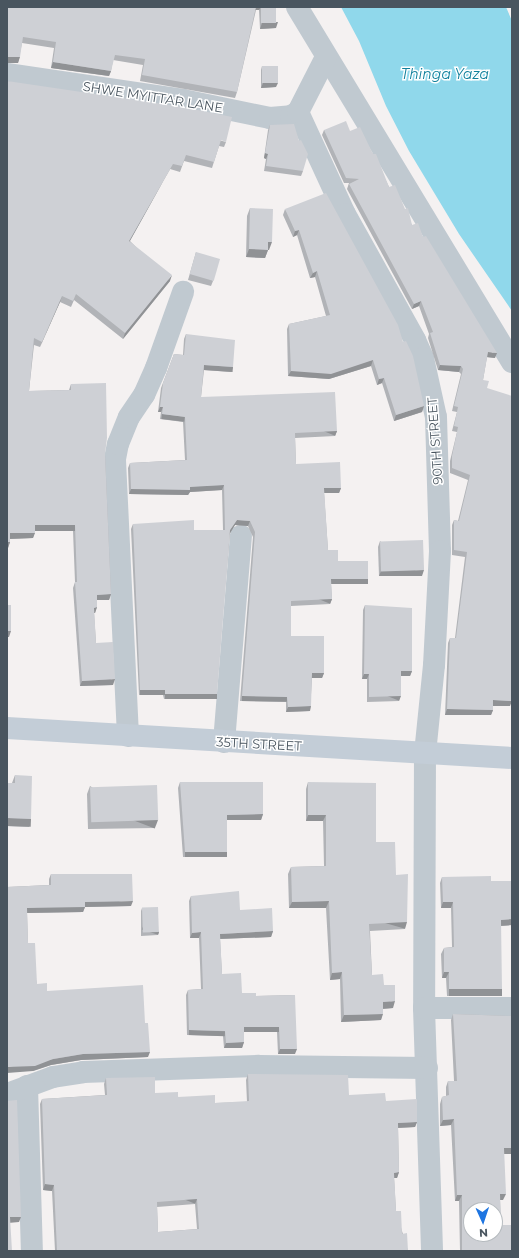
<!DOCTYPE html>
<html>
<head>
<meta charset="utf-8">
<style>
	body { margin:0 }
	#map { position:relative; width:519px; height:1258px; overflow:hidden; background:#f4f1f1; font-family:Montserrat,sans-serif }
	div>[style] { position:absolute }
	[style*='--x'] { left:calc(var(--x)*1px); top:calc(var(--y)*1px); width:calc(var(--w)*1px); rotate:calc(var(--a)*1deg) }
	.water>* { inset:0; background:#90d8eb }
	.street>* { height:22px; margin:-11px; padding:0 11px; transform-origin:11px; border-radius:11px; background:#c0c9d0 }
	.secondary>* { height:22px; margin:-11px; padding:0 11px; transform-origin:11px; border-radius:11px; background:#c3cdd7 }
	.wall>* { inset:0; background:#b1b3b7 }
	.shaded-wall>* { inset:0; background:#909295; transform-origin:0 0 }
	.building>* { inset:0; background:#ced0d5; transform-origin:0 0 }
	span { translate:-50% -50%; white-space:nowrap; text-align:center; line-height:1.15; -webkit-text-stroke:3px #fff; paint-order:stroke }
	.street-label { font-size:13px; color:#49555f }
	.water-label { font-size:14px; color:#10809c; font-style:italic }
	.frame { position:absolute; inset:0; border:8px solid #49555f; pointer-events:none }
	.north { position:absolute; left:463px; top:1202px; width:40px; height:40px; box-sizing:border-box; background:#fff; border:1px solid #b6bbbf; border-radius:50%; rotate:177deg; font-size:11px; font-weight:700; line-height:16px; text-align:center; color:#49555f }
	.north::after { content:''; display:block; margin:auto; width:14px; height:18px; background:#1e75e1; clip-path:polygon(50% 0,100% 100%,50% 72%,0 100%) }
</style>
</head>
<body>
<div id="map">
	<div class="water">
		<i style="clip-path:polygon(341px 7px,506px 7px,512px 21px,512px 311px,459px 234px,409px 151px,386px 106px,359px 41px)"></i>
	</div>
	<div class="street">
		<i style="--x:297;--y:7;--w:415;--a:58.8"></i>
		<i style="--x:7;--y:74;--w:178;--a:8.4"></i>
		<i style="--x:183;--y:100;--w:89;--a:11.7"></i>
		<i style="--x:270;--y:118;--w:21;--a:-5"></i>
		<i style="--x:291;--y:116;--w:8;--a:-30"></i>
		<i style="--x:298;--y:112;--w:112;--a:65.3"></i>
		<i style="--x:345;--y:214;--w:144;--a:60.9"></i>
		<i style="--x:415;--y:340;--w:20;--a:66"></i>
		<i style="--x:423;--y:358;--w:60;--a:77.6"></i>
		<i style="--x:436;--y:417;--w:134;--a:88.3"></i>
		<i style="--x:440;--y:551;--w:114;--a:93"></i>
		<i style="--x:434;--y:665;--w:88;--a:95.8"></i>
		<i style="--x:425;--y:753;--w:255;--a:90.2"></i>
		<i style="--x:424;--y:1008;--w:243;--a:88.1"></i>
		<i style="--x:298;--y:112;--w:62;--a:-63"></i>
		<i style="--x:128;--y:736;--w:277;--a:-92.7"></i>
		<i style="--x:115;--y:459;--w:15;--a:-79"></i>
		<i style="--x:118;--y:444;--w:29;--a:-68"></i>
		<i style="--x:129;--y:417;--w:27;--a:-56"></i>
		<i style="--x:144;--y:395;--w:30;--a:-66"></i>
		<i style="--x:156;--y:368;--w:81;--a:-70.4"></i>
		<i style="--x:224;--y:742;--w:207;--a:-85.3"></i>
		<i style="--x:424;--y:1008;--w:88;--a:0"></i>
		<i style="--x:27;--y:1086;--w:164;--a:88.3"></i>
		<i style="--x:7;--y:1094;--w:49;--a:-20.3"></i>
		<i style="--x:53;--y:1077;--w:30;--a:-9"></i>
		<i style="--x:83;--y:1072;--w:176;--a:-2"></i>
		<i style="--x:259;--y:1066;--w:168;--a:0.7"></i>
	</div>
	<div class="secondary">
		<i style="--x:7;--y:728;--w:506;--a:3.4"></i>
	</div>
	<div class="wall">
		<i style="clip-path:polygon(7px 7px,276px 7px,276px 28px,260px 29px,259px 10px,256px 10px,237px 92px,235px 98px,140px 81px,143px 65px,113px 60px,111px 71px,109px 76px,51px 68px,54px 48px,22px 43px,18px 63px)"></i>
		<i style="clip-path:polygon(262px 66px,276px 87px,261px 88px,261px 70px)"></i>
		<i style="clip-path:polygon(7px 81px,226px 142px,224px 147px,219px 146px,212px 168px,184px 161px,180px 172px,170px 169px,130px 241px,170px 281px,123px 339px,74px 300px,71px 307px,60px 302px,40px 347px,34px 345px,29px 391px,69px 390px,71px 384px,105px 454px,111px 594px,109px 600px,97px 600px,97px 607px,95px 613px,94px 613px,96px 643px,113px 685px,80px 686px,73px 588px,75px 582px,73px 531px,35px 531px,33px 538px,10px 539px,10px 542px,8px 548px,7px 548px)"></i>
		<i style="clip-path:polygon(270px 125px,299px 141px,303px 171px,301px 176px,264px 171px,266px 159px,264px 158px,268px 130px)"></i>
		<i style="clip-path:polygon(324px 130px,350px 131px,373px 154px,389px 187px,412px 225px,423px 237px,495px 358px,487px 357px,483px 380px,487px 388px,510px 706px,493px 706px,493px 710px,491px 715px,445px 715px,448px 643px,450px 638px,455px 638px,465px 557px,452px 555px,452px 525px,454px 520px,458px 521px,468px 480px,450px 473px,450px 461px,457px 432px,452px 431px,457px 412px,452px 411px,461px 374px,459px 372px,438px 370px,428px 338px,429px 334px,419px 306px,412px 309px,347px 189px,349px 183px,344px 183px,322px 135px)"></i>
		<i style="clip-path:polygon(250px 208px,269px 250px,268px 250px,265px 258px,246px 257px,247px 216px)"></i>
		<i style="clip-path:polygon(285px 209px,424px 406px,422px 412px,394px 421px,382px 383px,377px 385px,371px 366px,329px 379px,288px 376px,287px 329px,289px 324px,326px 316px,315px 277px,310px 278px,297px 235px,293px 237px,283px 215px)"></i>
		<i style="clip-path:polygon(196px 252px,213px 281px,211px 286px,188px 280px)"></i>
		<i style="clip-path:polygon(186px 334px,233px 367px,231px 372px,204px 370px,201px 397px,337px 431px,335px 436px,295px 438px,296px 464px,341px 488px,339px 493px,324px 493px,328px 550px,338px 561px,368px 579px,367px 584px,331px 584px,332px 599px,330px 604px,291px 606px,291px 636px,324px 673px,322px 678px,312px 678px,310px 711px,286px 712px,286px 702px,240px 701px,253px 537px,248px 526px,235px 525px,230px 533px,215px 699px,164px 699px,163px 695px,139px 695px,131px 529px,133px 524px,194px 530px,223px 530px,222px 490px,190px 492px,188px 495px,129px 494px,128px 468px,130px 463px,185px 460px,183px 422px,160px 419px,161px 412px,158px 412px,161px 388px,174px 354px,183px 355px,184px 339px)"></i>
		<i style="clip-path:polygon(380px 541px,422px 576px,379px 576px,378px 547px)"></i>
		<i style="clip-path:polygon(365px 605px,412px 671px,410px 676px,401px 676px,399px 701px,367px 702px,367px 679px,362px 679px,363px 610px)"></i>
		<i style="clip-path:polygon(15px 775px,31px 819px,29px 827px,7px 826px,7px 783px,12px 783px)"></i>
		<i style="clip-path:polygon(180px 782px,263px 814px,261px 820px,227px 820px,225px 857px,183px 857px,178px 788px)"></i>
		<i style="clip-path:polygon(308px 782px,376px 842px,396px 875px,405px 929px,370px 931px,372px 975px,384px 985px,393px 1008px,383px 1009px,381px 1020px,341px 1022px,340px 979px,330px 980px,326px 908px,289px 908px,288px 874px,291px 867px,324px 866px,323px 821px,306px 821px,306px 789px)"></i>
		<i style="clip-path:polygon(90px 786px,155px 828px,88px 829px,87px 794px)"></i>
		<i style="clip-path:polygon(51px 874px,131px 906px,85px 907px,83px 912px,27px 913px,28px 943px,37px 984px,47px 991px,145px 1023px,148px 1057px,81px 1060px,51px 1065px,33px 1071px,7px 887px,49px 885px,49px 879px)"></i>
		<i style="clip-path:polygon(442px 877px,491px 881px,512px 881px,512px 925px,501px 926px,500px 996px,447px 996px,446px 978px,442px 978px,441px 954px,444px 948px,452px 947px,451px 908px,441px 908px,440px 883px)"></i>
		<i style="clip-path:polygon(191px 896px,240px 910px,273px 931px,271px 937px,220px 939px,222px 974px,242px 993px,256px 996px,295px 995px,295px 1054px,278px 1054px,277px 1032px,244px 1032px,244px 1042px,242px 1048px,224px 1048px,223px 1036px,187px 1035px,186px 995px,188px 990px,201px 989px,199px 938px,190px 938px,189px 901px)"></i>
		<i style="clip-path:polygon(142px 908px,159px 932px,158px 935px,141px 936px,141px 911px)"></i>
		<i style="clip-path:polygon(453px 1014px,512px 1016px,512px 1154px,504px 1154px,503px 1200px,500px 1200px,501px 1225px,512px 1251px,460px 1251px,459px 1201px,455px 1201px,451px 1125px,440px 1126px,440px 1104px,442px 1097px,446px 1096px,446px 1087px,448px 1081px,454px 1081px,451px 1020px)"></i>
		<i style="clip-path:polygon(evenodd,248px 1074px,349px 1095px,386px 1101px,417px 1122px,415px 1127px,398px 1128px,399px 1172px,397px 1178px,394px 1178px,396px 1211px,408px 1251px,55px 1251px,52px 1191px,43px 1190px,40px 1104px,42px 1099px,105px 1095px,104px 1084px,106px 1078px,155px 1093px,215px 1103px,247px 1102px,246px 1080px,248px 1074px,195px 1204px,197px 1229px,158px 1232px,157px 1207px,195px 1204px)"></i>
	</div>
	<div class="shaded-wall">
		<i style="clip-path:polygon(256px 7px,261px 7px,259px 10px,255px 10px)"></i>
		<i style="clip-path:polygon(278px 22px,276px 28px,260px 29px,262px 23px)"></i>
		<i style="clip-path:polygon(7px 57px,20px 57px,18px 63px,7px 63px)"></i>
		<i style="clip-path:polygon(53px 62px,111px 71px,109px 76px,51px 68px)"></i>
		<i style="clip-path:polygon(263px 83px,278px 83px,276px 87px,261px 88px)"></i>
		<i style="clip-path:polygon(265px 153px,268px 154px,266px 159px,264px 158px)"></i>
		<i style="clip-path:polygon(173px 164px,170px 169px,127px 246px,129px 241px)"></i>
		<i style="clip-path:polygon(299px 230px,297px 235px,293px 237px,295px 231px)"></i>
		<i style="clip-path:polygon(268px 242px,272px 242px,269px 250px,268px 250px,265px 258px,246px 257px,249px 249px)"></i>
		<i style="clip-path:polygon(317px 271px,315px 277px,310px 278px,313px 273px)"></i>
		<i style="clip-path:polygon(172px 275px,170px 281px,123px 339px,125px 333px)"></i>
		<i style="clip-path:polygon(62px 296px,60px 302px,40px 347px,42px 342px)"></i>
		<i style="clip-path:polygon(421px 301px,419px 306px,412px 309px,414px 304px)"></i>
		<i style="clip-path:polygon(488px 352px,497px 353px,495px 358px,486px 357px)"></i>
		<i style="clip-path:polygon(373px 360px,371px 366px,329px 379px,288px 376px,291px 371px)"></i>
		<i style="left:204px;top:365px;width:29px;height:5px;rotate:4deg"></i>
		<i style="clip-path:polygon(440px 365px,461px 366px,459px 372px,438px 370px)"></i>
		<i style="clip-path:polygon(384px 378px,382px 383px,377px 385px,379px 379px)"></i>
		<i style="clip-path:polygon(424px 406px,422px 412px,394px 421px,396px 415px)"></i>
		<i style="clip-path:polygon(160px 407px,163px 407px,161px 412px,158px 412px)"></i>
		<i style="left:162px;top:414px;width:23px;height:5px;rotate:7deg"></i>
		<i style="left:337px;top:431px;width:5px;height:42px;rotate:112deg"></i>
		<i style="clip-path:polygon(224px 485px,222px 490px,190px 492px,188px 495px,129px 494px,131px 489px)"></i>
		<i style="clip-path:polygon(324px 488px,341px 488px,339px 493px,322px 493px)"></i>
		<i style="clip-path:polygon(237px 520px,250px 521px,248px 526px,235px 525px,229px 535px,230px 530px)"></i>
		<i style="left:35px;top:525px;width:40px;height:6px"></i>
		<i style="clip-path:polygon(10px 533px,35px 533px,33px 538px,8px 539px)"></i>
		<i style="clip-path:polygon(7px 542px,10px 542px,8px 548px,7px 548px)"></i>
		<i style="clip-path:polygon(424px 570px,422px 576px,379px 576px,381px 571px)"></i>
		<i style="left:331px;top:579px;width:37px;height:5px"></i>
		<i style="clip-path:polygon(111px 594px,109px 600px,95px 600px,97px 595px)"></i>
		<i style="left:332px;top:599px;width:5px;height:41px;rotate:112deg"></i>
		<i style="clip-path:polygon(97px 607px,95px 613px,92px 613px,94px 608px)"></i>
		<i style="clip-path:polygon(7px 631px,11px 631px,9px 637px,7px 637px)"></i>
		<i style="clip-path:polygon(401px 671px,412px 671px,410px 676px,399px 676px)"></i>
		<i style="clip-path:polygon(312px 673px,324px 673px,322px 678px,311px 678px)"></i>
		<i style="clip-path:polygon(364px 674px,369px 674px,367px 679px,362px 679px)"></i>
		<i style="clip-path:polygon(115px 679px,113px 685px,80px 686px,82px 681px)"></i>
		<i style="left:140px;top:690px;width:25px;height:5px"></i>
		<i style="left:165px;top:694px;width:52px;height:5px"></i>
		<i style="left:242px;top:696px;width:45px;height:5px;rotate:1deg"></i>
		<i style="left:401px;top:696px;width:5px;height:32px;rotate:112deg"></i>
		<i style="clip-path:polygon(493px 700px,512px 701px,510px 706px,491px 706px)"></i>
		<i style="clip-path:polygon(311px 706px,310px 711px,286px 712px,288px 707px)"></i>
		<i style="clip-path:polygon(447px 709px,493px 710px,491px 715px,445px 715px)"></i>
		<i style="clip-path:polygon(263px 814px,261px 820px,225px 820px,227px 815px)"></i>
		<i style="clip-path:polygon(308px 815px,326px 815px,323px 821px,306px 821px)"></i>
		<i style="left:7px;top:818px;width:24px;height:8px;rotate:2deg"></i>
		<i style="left:158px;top:820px;width:9px;height:67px;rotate:111deg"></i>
		<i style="left:185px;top:852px;width:42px;height:5px"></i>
		<i style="clip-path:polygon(133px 901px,131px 906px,85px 907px,83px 912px,25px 913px,27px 908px,85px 902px)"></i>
		<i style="clip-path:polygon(329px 901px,326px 908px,289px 908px,292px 902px)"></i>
		<i style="clip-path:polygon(443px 902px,453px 902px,451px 908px,441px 908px)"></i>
		<i style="clip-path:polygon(512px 919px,512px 925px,499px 926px,501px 920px)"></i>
		<i style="left:407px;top:922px;width:7px;height:38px;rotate:106deg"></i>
		<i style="clip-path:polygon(273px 931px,271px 937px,218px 939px,220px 934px)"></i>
		<i style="left:159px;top:932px;width:3px;height:17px;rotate:108deg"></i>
		<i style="clip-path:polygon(201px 932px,199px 938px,190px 938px,192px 933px)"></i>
		<i style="clip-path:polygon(342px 972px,340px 979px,330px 980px,332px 973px)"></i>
		<i style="clip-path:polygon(444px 972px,449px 972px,446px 978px,442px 978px)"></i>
		<i style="left:449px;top:989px;width:53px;height:7px"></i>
		<i style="clip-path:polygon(395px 1001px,393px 1008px,380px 1009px,383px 1002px)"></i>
		<i style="clip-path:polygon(383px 1014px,381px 1020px,341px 1022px,344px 1015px)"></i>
		<i style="left:244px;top:1027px;width:35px;height:5px"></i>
		<i style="left:189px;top:1030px;width:36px;height:5px;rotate:2deg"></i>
		<i style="clip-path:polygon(244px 1042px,242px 1048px,224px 1048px,226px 1043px)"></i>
		<i style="clip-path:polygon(280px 1049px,297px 1049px,295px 1054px,278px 1054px)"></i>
		<i style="clip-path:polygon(150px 1052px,148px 1057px,81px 1060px,51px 1065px,33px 1071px,7px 1073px,7px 1067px,83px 1054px)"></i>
		<i style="clip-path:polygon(454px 1119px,451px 1125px,440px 1126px,443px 1120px)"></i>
		<i style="clip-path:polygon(417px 1122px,415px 1127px,396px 1128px,398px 1123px)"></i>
		<i style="clip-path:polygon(504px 1148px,512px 1148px,512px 1154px,502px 1154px)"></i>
		<i style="clip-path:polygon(399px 1172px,397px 1178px,392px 1178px,394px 1173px)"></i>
		<i style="clip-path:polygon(45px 1184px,54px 1185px,52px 1191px,43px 1190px)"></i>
		<i style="clip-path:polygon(500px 1194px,506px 1194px,503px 1200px,498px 1200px)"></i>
		<i style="clip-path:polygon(457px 1195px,462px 1195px,459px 1201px,455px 1201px)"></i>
		<i style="left:197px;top:1199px;width:5px;height:40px;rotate:112deg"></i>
		<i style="clip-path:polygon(10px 1217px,21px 1217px,19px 1222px,8px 1223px)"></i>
	</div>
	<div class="building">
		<i style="clip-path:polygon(7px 7px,256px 7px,237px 92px,142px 75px,145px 59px,115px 55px,111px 71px,53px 62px,56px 42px,23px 37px,20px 57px,7px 57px)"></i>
		<i style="left:261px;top:7px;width:15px;height:16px"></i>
		<i style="left:262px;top:66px;width:16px;height:17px"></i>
		<i style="clip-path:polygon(7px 81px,183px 107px,232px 117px,226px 142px,221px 140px,214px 162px,186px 155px,182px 166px,173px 164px,129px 241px,172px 275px,125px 333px,76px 294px,73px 301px,62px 296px,42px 342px,34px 338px,29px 391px,71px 390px,71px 384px,106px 383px,107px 438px,105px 454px,111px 594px,97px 595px,97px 607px,94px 608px,96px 643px,113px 642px,115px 679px,82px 681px,75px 582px,77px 582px,75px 525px,35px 525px,35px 533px,10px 533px,10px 542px,7px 542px)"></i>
		<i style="clip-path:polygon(346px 121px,350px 131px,360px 127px,373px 154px,376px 154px,389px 187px,395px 185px,405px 209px,408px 208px,412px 225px,418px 223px,423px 237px,426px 236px,497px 353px,488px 352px,483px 380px,489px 381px,487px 388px,512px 396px,512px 701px,493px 700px,493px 710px,447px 709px,450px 638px,456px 638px,467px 552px,454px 550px,454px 520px,459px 521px,470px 475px,452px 468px,452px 456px,458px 427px,454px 426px,458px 407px,454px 406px,463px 369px,461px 366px,440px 365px,430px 333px,433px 332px,421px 301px,414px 304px,349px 184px,359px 179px,346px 178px,324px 130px)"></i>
		<i style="clip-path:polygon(294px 124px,299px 141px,301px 140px,308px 154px,303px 171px,266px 166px,268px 154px,265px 153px,270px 125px)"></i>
		<i style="clip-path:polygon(326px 193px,398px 325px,403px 342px,406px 341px,413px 356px,424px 406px,396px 415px,384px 378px,379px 379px,373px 360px,331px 374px,291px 371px,289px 324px,330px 315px,317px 271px,313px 273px,299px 230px,295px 231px,285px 209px)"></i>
		<i style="clip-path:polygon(250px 208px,273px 209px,272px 242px,268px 242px,268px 250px,249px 249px)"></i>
		<i style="left:196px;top:252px;width:25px;height:23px;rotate:16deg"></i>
		<i style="clip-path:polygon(186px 334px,235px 340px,233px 367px,204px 365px,201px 397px,335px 392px,337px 431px,295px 433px,296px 464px,340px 462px,341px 488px,324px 488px,328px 550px,338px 550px,338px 561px,368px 561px,368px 579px,331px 579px,332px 599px,291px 601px,291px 636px,324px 636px,324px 673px,312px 673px,311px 706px,288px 707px,287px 697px,242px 696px,255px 532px,250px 521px,237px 520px,230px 530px,217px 694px,165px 694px,165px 690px,140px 690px,133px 524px,194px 520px,194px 530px,225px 530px,224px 485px,190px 487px,190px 490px,131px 489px,130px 463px,187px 460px,185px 417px,162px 414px,163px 407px,160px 407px,163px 383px,174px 354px,184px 355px)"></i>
		<i style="left:423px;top:540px;width:30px;height:43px;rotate:88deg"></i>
		<i style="left:7px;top:605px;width:4px;height:26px"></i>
		<i style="clip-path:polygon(365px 605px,412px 608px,412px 671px,401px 671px,401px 696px,369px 697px,369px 674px,364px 674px)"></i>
		<i style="clip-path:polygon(15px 775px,32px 776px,31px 819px,7px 818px,7px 783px,15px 783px)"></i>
		<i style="clip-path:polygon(180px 782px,263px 782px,263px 814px,227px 815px,227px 852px,185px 852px)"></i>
		<i style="clip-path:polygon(308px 782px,376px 783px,376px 842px,395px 842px,396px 875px,408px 874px,407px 922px,369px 924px,372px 975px,383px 974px,384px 985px,395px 985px,395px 1001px,383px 1002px,383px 1014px,344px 1015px,342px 972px,332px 973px,329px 901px,292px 902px,291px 867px,326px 866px,326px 815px,308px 815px)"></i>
		<i style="left:157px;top:785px;width:35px;height:67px;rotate:88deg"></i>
		<i style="clip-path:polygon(51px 874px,132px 874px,133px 901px,85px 902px,85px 907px,27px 908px,28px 943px,35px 943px,37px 984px,47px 983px,47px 991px,143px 985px,145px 1023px,148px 1023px,150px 1052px,83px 1054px,53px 1059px,35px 1066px,7px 1067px,7px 887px,51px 885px)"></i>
		<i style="clip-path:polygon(491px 876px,491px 881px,512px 881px,512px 919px,501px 920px,502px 989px,449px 989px,449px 972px,444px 972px,444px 948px,454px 947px,453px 902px,443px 902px,442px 877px)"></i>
		<i style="clip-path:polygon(239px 891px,240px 910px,272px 908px,273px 931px,220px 934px,222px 974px,241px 973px,242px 993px,256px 993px,256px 996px,295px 995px,297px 1049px,280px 1049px,279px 1027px,244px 1027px,244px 1042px,226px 1043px,225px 1031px,189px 1030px,188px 990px,203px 989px,201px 932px,192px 933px,191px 896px)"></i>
		<i style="left:158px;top:907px;width:25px;height:16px;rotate:88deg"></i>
		<i style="clip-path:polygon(evenodd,453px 1014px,512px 1016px,512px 1148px,504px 1148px,506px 1194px,500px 1194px,501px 1225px,512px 1225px,512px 1251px,462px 1251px,462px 1195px,457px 1195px,454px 1119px,443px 1120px,442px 1097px,449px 1095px,448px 1081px,457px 1081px,453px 1014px,471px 1210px,495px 1210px,495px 1234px,471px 1234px,471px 1210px)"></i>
		<i style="clip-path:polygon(evenodd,248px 1074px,348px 1075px,349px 1095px,385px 1093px,386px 1101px,417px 1099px,417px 1122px,398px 1123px,399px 1172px,394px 1173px,396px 1211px,401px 1211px,402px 1234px,407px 1233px,408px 1251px,57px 1251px,54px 1185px,45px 1184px,42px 1099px,107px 1095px,106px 1078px,155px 1077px,155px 1093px,178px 1092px,178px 1097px,215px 1095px,215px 1103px,249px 1101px,248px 1074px,197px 1199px,199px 1229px,158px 1232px,157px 1202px,197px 1199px)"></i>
		<i style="clip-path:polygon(17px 1100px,21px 1217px,10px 1217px,12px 1251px,7px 1251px,7px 1101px)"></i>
	</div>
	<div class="street-label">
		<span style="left:153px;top:97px;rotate:9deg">SHWE MYITTAR LANE</span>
		<span style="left:435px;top:441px;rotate:-94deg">90TH STREET</span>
		<span style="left:259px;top:744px;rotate:3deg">35TH STREET</span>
	</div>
	<div class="water-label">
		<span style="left:445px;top:74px">Thinga Yaza</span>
	</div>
	<div class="frame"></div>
	<div class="north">N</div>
</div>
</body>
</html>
